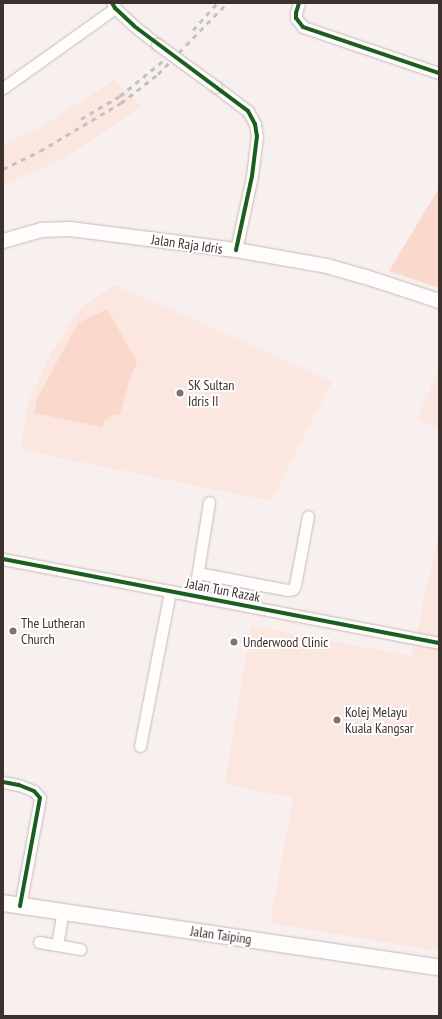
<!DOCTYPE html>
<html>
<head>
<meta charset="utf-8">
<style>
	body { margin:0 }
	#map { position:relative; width:442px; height:1019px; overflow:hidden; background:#f7f0ee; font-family:"PT Sans Narrow",sans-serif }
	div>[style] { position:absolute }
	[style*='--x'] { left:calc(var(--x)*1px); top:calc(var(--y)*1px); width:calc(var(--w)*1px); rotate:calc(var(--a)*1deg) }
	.built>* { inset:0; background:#fbe7e0 }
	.green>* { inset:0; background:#fbd8cc }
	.roads { filter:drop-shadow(0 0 1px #c3bbb8) drop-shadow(0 0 1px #c3bbb8) }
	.minor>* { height:11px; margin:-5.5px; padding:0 5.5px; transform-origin:5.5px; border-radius:5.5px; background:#fefdfc }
	.major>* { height:14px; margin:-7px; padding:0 7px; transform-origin:7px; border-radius:7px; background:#fefdfc }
	.highway>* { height:16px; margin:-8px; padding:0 8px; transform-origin:8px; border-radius:8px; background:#fefdfc }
	.rail>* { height:3px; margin-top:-1.5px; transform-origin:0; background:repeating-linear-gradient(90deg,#c4c1c1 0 5px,transparent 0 10px) }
	.bridges { filter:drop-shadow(0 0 1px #c3bbb8) drop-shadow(0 0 1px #c3bbb8) }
	.minor-bridge>* { height:11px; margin:-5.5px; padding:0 5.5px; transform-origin:5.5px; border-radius:5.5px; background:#fefdfc }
	.cycleway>* { height:4px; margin:-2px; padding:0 2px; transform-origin:2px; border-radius:2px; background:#1b5e20 }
	.dots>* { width:11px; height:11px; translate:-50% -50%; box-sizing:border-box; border:2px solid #fff; border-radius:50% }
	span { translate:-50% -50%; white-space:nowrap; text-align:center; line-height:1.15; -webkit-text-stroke:4px #fff; paint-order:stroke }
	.street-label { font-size:14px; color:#3d312d }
	.poi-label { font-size:14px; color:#3d312d }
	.left { translate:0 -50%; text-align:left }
	.frame { position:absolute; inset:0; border:4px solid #3d312d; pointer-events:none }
</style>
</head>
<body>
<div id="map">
	<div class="built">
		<i style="clip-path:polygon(115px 79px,141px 107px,61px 160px,3px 185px,3px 144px,43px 126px)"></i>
		<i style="clip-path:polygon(115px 285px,256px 347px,332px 382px,271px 501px,21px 450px,28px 403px,51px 353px,80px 308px)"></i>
		<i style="clip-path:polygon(439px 369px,439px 429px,417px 418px)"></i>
		<i style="clip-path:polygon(439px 534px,439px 951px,270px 923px,293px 798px,225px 784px,251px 626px,411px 656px)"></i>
	</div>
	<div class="green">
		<i style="clip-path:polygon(439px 188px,439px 288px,389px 271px)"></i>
		<i style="clip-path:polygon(107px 309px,137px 362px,129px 382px,120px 414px,111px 416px,104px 421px,102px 427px,34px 413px,37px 399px,78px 323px)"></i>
	</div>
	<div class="roads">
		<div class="minor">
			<i style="--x:112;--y:3;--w:6;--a:59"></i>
			<i style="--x:115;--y:8;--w:26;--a:43"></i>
			<i style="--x:134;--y:26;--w:29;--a:38"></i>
			<i style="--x:299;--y:3;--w:10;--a:107"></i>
			<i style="--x:296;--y:13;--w:5;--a:90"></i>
			<i style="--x:296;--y:18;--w:11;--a:52"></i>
			<i style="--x:303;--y:27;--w:144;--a:18.7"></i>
			<i style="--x:216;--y:87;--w:40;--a:37"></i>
			<i style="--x:248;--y:111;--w:15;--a:62"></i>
			<i style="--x:255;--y:124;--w:12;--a:81"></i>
			<i style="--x:257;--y:136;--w:40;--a:97.1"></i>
			<i style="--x:252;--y:176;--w:76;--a:102.2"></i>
			<i style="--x:3;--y:88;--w:138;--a:-35.5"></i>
			<i style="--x:3;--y:559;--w:444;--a:10.9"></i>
			<i style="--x:198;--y:573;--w:92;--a:10.7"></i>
			<i style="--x:288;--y:590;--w:5;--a:-11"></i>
			<i style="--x:293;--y:589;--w:4;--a:-63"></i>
			<i style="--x:295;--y:585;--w:70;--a:-79.3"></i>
			<i style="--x:194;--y:596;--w:95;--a:-80.9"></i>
			<i style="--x:140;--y:746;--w:158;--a:-79"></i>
			<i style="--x:3;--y:782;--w:16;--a:11"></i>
			<i style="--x:19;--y:785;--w:16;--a:22"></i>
			<i style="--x:34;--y:791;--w:9;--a:49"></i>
			<i style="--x:40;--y:798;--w:110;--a:100.5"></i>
			<i style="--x:39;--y:942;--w:42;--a:9.7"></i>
			<i style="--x:57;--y:945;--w:34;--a:-80"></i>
		</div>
		<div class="major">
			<i style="--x:3;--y:241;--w:41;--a:-15.8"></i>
			<i style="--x:42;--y:230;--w:28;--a:-2"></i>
			<i style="--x:70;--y:229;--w:167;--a:7.2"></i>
			<i style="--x:236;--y:250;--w:92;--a:10"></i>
			<i style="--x:327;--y:266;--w:37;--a:16"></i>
			<i style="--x:363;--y:276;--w:80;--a:18.2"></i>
		</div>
		<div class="highway">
			<i style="--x:3;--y:903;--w:441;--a:8.4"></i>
		</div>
	</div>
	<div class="rail">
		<i style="--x:193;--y:30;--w:36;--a:-48"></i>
		<i style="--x:81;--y:119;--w:45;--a:-30.5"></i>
		<i style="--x:120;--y:96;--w:57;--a:-39.3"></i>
		<i style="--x:3;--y:169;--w:41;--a:-25.9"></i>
		<i style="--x:40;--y:151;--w:94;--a:-30.7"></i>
		<i style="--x:121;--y:103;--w:47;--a:-38.1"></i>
		<i style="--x:158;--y:74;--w:99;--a:-45.8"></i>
	</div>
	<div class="bridges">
		<div class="minor-bridge">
			<i style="--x:157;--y:44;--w:73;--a:36.1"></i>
		</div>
	</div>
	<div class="cycleway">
		<i style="--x:112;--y:3;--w:6;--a:59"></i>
		<i style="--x:115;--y:8;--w:26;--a:43"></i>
		<i style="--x:134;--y:26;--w:142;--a:36.7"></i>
		<i style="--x:248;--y:111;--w:15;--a:62"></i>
		<i style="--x:255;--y:124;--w:12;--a:81"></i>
		<i style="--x:257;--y:136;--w:40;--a:97.1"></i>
		<i style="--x:252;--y:176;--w:76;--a:102.2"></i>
		<i style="--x:299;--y:3;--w:10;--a:107"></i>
		<i style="--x:296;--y:13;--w:5;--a:90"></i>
		<i style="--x:296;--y:18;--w:11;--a:52"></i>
		<i style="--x:303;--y:27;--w:144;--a:18.7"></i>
		<i style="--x:3;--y:559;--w:444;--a:10.9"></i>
		<i style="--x:3;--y:782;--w:16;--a:11"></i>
		<i style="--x:19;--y:785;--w:16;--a:22"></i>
		<i style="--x:34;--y:791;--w:9;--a:49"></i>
		<i style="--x:40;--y:798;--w:110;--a:100.5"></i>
	</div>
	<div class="dots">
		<i style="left:180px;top:393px;background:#7e7471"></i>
		<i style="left:13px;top:631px;background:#7e7471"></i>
		<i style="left:234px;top:642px;background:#7e7471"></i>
		<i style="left:337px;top:720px;background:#7e7471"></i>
	</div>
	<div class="street-label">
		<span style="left:187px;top:244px;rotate:8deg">Jalan Raja Idris</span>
		<span style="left:223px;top:590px;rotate:11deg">Jalan Tun Razak</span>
		<span style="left:221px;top:935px;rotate:8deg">Jalan Taiping</span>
	</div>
	<div class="poi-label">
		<span class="left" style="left:188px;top:393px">SK Sultan<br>Idris II</span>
		<span class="left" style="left:21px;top:631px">The Lutheran<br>Church</span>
		<span class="left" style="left:243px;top:642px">Underwood Clinic</span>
		<span class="left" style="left:345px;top:720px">Kolej Melayu<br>Kuala Kangsar</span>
	</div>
	<div class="frame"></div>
</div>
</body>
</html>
